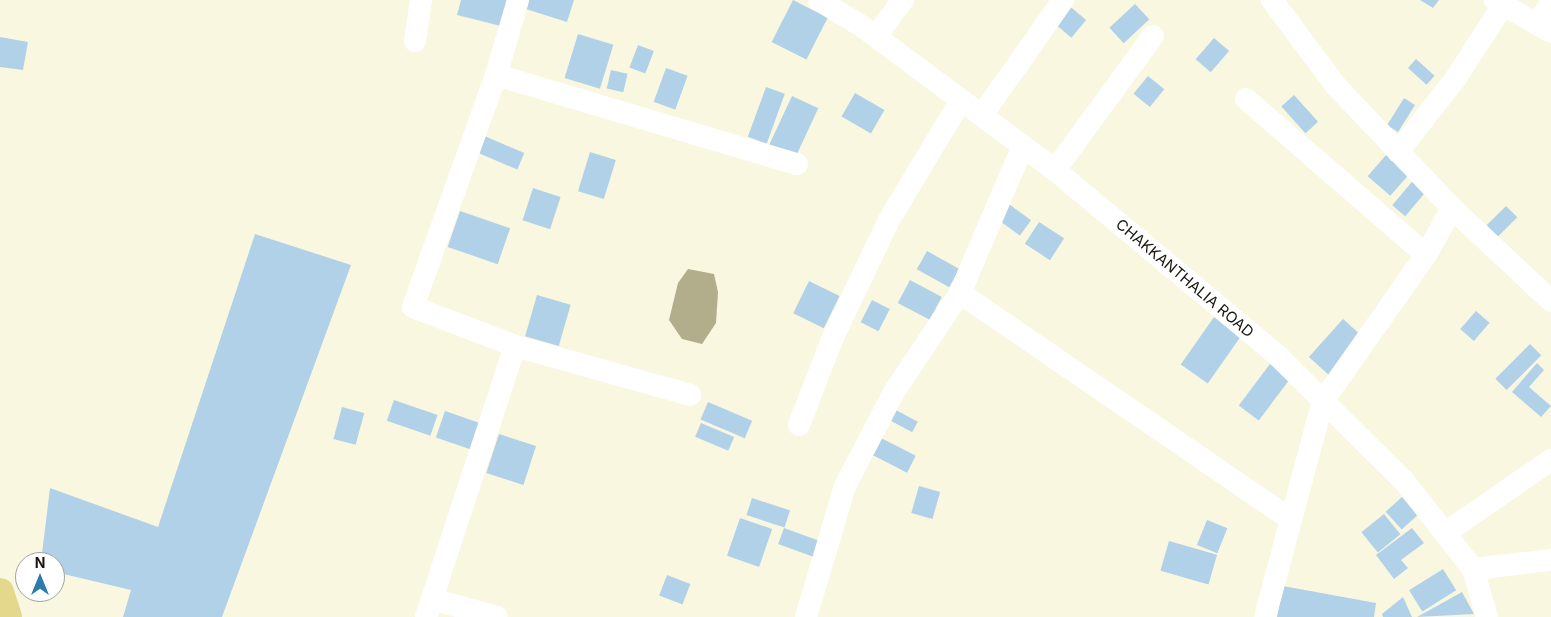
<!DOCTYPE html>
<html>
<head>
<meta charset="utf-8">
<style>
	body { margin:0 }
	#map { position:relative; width:1551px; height:617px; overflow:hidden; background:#faf7e1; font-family:Inter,sans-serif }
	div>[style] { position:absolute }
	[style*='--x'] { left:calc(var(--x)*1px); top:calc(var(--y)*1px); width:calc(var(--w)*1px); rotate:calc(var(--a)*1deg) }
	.water>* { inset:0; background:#b2ad8b }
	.building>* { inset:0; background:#b1d1e8; transform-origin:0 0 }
	.street>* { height:22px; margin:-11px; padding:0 11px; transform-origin:11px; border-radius:11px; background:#fff }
	.highway>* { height:28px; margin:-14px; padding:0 14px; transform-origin:14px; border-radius:14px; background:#e4d88d }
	span { translate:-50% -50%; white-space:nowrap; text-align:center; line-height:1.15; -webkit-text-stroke:5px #fff; paint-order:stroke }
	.street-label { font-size:15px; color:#1a1811 }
	.north { position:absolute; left:15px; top:552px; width:50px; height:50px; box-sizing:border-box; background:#fff; border:1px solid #a3a3a0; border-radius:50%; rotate:0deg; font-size:14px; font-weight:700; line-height:20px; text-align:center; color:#1a1811 }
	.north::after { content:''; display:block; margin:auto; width:18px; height:22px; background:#2b7bad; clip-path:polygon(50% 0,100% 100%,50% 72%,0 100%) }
</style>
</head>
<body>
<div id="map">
	<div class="water">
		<i style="clip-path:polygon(688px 269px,714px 274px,718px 292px,716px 323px,702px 344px,682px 339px,669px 320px,678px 283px)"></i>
	</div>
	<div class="building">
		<i style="clip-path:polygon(461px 0,511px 0,505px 27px,457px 15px)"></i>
		<i style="clip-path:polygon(529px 0,574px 0,567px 22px,526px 9px)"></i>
		<i style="left:793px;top:0;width:39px;height:47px;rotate:27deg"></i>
		<i style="clip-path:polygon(1420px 0,1439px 0,1433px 8px)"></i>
		<i style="left:1067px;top:4px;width:25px;height:23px;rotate:40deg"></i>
		<i style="left:1135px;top:4px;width:21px;height:35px;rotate:47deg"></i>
		<i style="left:578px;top:34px;width:37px;height:46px;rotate:17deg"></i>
		<i style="clip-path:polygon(0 37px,28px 42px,23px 70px,0 67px)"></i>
		<i style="left:1214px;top:38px;width:20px;height:28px;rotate:41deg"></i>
		<i style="left:638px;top:45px;width:17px;height:24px;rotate:21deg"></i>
		<i style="left:1416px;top:59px;width:25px;height:12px;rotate:42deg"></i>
		<i style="left:666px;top:68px;width:23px;height:36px;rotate:20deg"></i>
		<i style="left:611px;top:70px;width:17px;height:19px;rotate:13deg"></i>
		<i style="left:1148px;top:76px;width:21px;height:23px;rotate:39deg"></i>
		<i style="left:766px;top:87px;width:20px;height:53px;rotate:20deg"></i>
		<i style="left:855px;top:93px;width:34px;height:27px;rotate:30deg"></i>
		<i style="left:1294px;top:95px;width:36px;height:17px;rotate:48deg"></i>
		<i style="left:792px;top:96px;width:29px;height:55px;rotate:25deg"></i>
		<i style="left:1404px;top:98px;width:13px;height:32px;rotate:32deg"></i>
		<i style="left:482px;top:135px;width:46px;height:18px;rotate:23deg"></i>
		<i style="left:590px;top:152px;width:27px;height:41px;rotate:17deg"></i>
		<i style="left:1386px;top:155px;width:30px;height:28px;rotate:41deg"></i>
		<i style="left:1416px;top:177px;width:17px;height:37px;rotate:40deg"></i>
		<i style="left:533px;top:188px;width:29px;height:34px;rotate:18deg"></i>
		<i style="left:1006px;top:202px;width:31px;height:19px;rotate:36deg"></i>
		<i style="left:1506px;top:206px;width:16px;height:28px;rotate:45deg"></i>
		<i style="left:460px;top:211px;width:53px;height:38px;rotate:19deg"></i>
		<i style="left:1039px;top:222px;width:30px;height:26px;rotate:33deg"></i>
		<i style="clip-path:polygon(255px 234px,351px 265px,222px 617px,123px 617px,131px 590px,55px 572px,55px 562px,41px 562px,50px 488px,158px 527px)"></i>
		<i style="left:927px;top:251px;width:37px;height:21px;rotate:29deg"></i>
		<i style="left:910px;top:280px;width:36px;height:26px;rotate:28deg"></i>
		<i style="left:809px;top:281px;width:34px;height:36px;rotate:26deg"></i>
		<i style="left:537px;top:295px;width:35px;height:43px;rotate:16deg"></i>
		<i style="left:872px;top:300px;width:20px;height:25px;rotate:27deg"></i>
		<i style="left:1476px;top:311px;width:18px;height:24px;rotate:41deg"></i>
		<i style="left:1214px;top:317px;width:33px;height:58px;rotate:35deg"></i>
		<i style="left:1343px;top:319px;width:27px;height:51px;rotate:42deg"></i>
		<i style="left:1530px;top:344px;width:16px;height:49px;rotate:45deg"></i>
		<i style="clip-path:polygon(1537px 363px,1544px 370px,1529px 387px,1551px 406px,1541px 417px,1512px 392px)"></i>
		<i style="left:1270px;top:364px;width:25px;height:52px;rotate:37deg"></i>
		<i style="left:394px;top:400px;width:46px;height:22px;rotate:19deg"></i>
		<i style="left:708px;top:402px;width:48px;height:19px;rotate:23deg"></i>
		<i style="left:342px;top:407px;width:23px;height:33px;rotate:15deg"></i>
		<i style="left:894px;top:409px;width:27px;height:12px;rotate:28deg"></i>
		<i style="left:445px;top:411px;width:40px;height:28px;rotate:19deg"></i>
		<i style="left:701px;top:423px;width:36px;height:15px;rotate:23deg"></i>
		<i style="left:499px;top:434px;width:39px;height:41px;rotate:18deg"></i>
		<i style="left:881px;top:438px;width:39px;height:19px;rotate:27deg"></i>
		<i style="left:919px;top:486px;width:22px;height:28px;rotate:16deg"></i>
		<i style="left:1402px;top:497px;width:24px;height:22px;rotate:48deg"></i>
		<i style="left:752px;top:498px;width:40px;height:18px;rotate:18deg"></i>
		<i style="left:1384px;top:514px;width:26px;height:29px;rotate:51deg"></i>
		<i style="left:740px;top:518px;width:34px;height:40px;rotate:19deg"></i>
		<i style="left:1207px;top:520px;width:22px;height:27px;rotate:22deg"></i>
		<i style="left:784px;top:528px;width:41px;height:17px;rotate:20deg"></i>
		<i style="clip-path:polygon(1412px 528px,1424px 543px,1401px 560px,1408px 568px,1394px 579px,1376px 555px)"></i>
		<i style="left:1169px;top:541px;width:50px;height:31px;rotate:16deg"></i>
		<i style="left:1443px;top:569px;width:25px;height:40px;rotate:58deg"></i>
		<i style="left:667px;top:575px;width:25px;height:22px;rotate:21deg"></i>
		<i style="clip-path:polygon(1283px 586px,1376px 603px,1374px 617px,1277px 617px)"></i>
		<i style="clip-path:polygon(1462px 592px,1474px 614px,1417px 617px)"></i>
		<i style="clip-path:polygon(1403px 597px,1412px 617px,1383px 617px,1382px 614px)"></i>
	</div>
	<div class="street">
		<i style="--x:518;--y:0;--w:78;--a:106.3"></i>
		<i style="--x:496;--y:75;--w:246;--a:109.7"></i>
		<i style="--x:413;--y:307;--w:109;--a:20.9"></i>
		<i style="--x:515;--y:346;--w:182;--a:15.6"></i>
		<i style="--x:819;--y:0;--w:52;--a:31.5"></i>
		<i style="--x:863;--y:27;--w:239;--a:36.7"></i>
		<i style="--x:1055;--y:170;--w:290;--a:39.8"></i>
		<i style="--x:1278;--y:356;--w:177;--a:44.8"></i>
		<i style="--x:1404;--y:481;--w:112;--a:51.9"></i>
		<i style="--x:1473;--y:569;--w:50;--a:73.7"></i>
		<i style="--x:1272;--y:0;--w:107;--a:53.3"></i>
		<i style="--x:1336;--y:86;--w:168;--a:46.4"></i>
		<i style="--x:1452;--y:208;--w:136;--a:43.2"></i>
		<i style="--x:1495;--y:0;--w:64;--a:29.7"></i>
		<i style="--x:1537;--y:24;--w:25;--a:-56"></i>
		<i style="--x:876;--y:36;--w:45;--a:-53.1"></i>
		<i style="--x:415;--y:41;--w:41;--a:-81.7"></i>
		<i style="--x:496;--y:75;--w:314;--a:16.5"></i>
		<i style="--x:1246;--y:99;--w:238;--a:40.9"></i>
		<i style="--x:982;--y:115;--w:141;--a:-54.8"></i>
		<i style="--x:1398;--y:152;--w:94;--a:-51.9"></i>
		<i style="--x:1456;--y:78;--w:87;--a:-57.2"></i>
		<i style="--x:1055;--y:170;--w:166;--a:-53.8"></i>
		<i style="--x:960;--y:293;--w:400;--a:34.4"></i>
		<i style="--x:799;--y:425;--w:94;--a:-68.9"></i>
		<i style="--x:833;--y:337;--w:130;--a:-64.4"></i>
		<i style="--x:889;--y:220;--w:140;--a:-59"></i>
		<i style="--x:1445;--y:533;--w:129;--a:-34.6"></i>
		<i style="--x:1473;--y:569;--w:79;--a:-6.6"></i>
		<i style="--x:432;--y:599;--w:67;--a:15.5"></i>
		<i style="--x:426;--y:617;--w:285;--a:-71.8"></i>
		<i style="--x:806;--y:617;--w:137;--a:-73.4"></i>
		<i style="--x:845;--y:486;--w:106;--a:-62.5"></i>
		<i style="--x:894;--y:392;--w:119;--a:-56.3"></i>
		<i style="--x:960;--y:293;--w:160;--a:-66.8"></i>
		<i style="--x:1265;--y:617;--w:224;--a:-75"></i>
		<i style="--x:1323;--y:401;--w:179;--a:-54.8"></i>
		<i style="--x:1426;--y:255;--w:54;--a:-61"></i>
	</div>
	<div class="highway">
		<i style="--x:0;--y:592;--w:26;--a:72"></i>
	</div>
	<div class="street-label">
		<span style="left:1185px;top:278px;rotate:40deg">CHAKKANTHALIA ROAD</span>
	</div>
	<div class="north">N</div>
</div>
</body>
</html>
